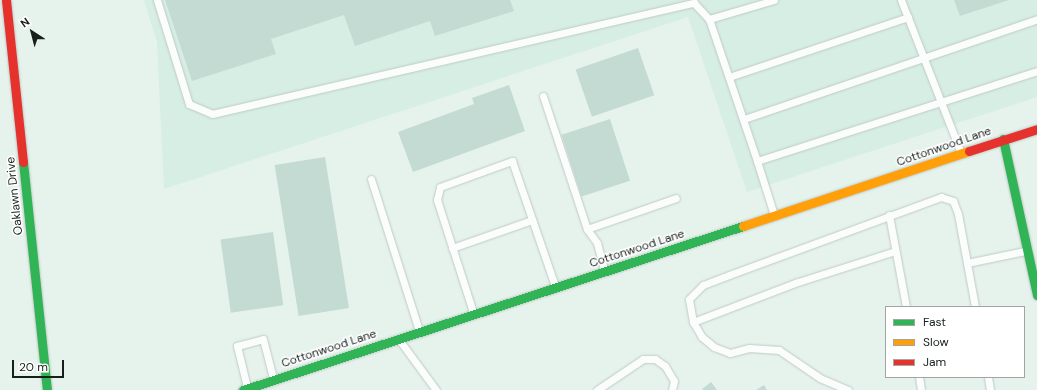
<!DOCTYPE html>
<html>
<head>
<meta charset="utf-8">
<style>
	body { margin:0 }
	#map { position:relative; width:1037px; height:390px; overflow:hidden; background:#e6f3ed; font-family:"DM Sans",sans-serif }
	div>[style] { position:absolute }
	[style*='--x'] { left:calc(var(--x)*1px); top:calc(var(--y)*1px); width:calc(var(--w)*1px); rotate:calc(var(--a)*1deg) }
	.built>* { inset:0; background:#d6eee4 }
	.building>* { inset:0; background:#c3dbd2; transform-origin:0 0 }
	.roads { filter:drop-shadow(0 0 1px #c0cac5) drop-shadow(0 0 1px #c0cac5) }
	.lane>* { height:7px; margin:-3.5px; padding:0 3.5px; transform-origin:3.5px; border-radius:3.5px; background:#fbfdfc }
	.fast>* { height:9px; margin:-4.5px; padding:0 4.5px; transform-origin:4.5px; border-radius:4.5px; background:#30b455 }
	.slow>* { height:9px; margin:-4.5px; padding:0 4.5px; transform-origin:4.5px; border-radius:4.5px; background:#ff9f0a }
	.jam>* { height:9px; margin:-4.5px; padding:0 4.5px; transform-origin:4.5px; border-radius:4.5px; background:#e5322d }
	span { translate:-50% -50%; white-space:nowrap; text-align:center; line-height:1.15; -webkit-text-stroke:3px #fff; paint-order:stroke }
	.street-label { font-size:12px; color:#161f1b }
	.legend { position:absolute; left:885px; top:306px; width:140px; height:72px; box-sizing:border-box; background:#fff; border:1px solid #a2a5a4; margin:0; padding:5px 7px; list-style:none; font-size:12px; color:#161f1b }
	.legend li { display:flex; align-items:center; gap:8px; height:20px }
	.legend b { width:20px; border:1px solid #a2a5a4 }
	.north { position:absolute; left:12px; top:12px; width:40px; height:40px; -webkit-text-stroke:3px #fff; paint-order:stroke; rotate:324deg; font-size:11px; font-weight:700; line-height:16px; text-align:center; color:#161f1b }
	.north::after { content:''; display:block; margin:auto; width:14px; height:18px; background:#161f1b; clip-path:polygon(50% 0,100% 100%,50% 72%,0 100%) }
	.scale { position:absolute; left:12px; top:360px; width:52px; height:18px; box-sizing:border-box; border:2px solid #161f1b; border-top:0; padding-left:5px; font-size:12px; line-height:14px; white-space:nowrap; color:#161f1b; -webkit-text-stroke:3px #fff; paint-order:stroke }
</style>
</head>
<body>
<div id="map">
	<div class="built">
		<i style="clip-path:polygon(144px 0,1037px 0,1037px 97px,747px 192px,688px 17px,164px 189px,157px 42px)"></i>
	</div>
	<div class="building">
		<i style="clip-path:polygon(165px 0,510px 0,514px 11px,435px 36px,430px 21px,355px 46px,344px 15px,271px 39px,276px 54px,192px 81px)"></i>
		<i style="clip-path:polygon(954px 0,1009px 0,960px 16px)"></i>
		<i style="left:638px;top:48px;width:50px;height:66px;rotate:71deg"></i>
		<i style="clip-path:polygon(509px 85px,525px 131px,413px 172px,398px 132px,474px 104px,472px 98px)"></i>
		<i style="left:610px;top:119px;width:65px;height:51px;rotate:72deg"></i>
		<i style="left:325px;top:157px;width:153px;height:51px;rotate:81deg"></i>
		<i style="left:273px;top:232px;width:74px;height:53px;rotate:82deg"></i>
		<i style="clip-path:polygon(711px 382px,717px 390px,703px 390px,702px 389px)"></i>
		<i style="clip-path:polygon(764px 385px,767px 390px,756px 390px)"></i>
	</div>
	<div class="roads">
		<div class="lane">
			<i style="--x:157;--y:0;--w:109;--a:72.9"></i>
			<i style="--x:189;--y:104;--w:25;--a:23"></i>
			<i style="--x:212;--y:114;--w:495;--a:-13"></i>
			<i style="--x:694;--y:3;--w:22;--a:47"></i>
			<i style="--x:774;--y:0;--w:68;--a:163.7"></i>
			<i style="--x:709;--y:19;--w:150;--a:71.3"></i>
			<i style="--x:757;--y:161;--w:294;--a:-17.8"></i>
			<i style="--x:901;--y:0;--w:164;--a:68.6"></i>
			<i style="--x:729;--y:77;--w:189;--a:-18.5"></i>
			<i style="--x:543;--y:96;--w:140;--a:71.7"></i>
			<i style="--x:587;--y:229;--w:17;--a:54"></i>
			<i style="--x:597;--y:243;--w:28;--a:75"></i>
			<i style="--x:744;--y:119;--w:310;--a:-18.8"></i>
			<i style="--x:757;--y:161;--w:57;--a:72.5"></i>
			<i style="--x:371;--y:179;--w:158;--a:72.4"></i>
			<i style="--x:889;--y:215;--w:94;--a:79.5"></i>
			<i style="--x:587;--y:229;--w:94;--a:-19.2"></i>
			<i style="--x:452;--y:248;--w:85;--a:-19.3"></i>
			<i style="--x:967;--y:263;--w:59;--a:-11.7"></i>
			<i style="--x:473;--y:312;--w:118;--a:-107.8"></i>
			<i style="--x:437;--y:200;--w:13;--a:-77"></i>
			<i style="--x:440;--y:187;--w:77;--a:-19.9"></i>
			<i style="--x:512;--y:161;--w:132;--a:71"></i>
			<i style="--x:693;--y:322;--w:112;--a:-20.9"></i>
			<i style="--x:798;--y:282;--w:102;--a:-17.7"></i>
			<i style="--x:400;--y:341;--w:61;--a:53.7"></i>
			<i style="--x:919;--y:377;--w:13;--a:81"></i>
			<i style="--x:988;--y:377;--w:13;--a:81"></i>
			<i style="--x:247;--y:387;--w:42;--a:-103.7"></i>
			<i style="--x:237;--y:346;--w:27;--a:-15"></i>
			<i style="--x:263;--y:339;--w:40;--a:75.6"></i>
			<i style="--x:597;--y:390;--w:55;--a:-34"></i>
			<i style="--x:643;--y:359;--w:12;--a:0"></i>
			<i style="--x:655;--y:359;--w:12;--a:35"></i>
			<i style="--x:665;--y:366;--w:17;--a:59"></i>
			<i style="--x:674;--y:381;--w:9;--a:103"></i>
			<i style="--x:848;--y:390;--w:30;--a:-157"></i>
			<i style="--x:820;--y:378;--w:50;--a:-145.7"></i>
			<i style="--x:779;--y:350;--w:30;--a:-176"></i>
			<i style="--x:749;--y:348;--w:20;--a:165"></i>
			<i style="--x:730;--y:353;--w:17;--a:-159"></i>
			<i style="--x:714;--y:347;--w:16;--a:-140"></i>
			<i style="--x:702;--y:337;--w:17;--a:-121"></i>
			<i style="--x:693;--y:322;--w:23;--a:-100"></i>
			<i style="--x:689;--y:299;--w:20;--a:-45"></i>
			<i style="--x:703;--y:285;--w:28;--a:-21"></i>
			<i style="--x:729;--y:275;--w:226;--a:-20.2"></i>
			<i style="--x:941;--y:197;--w:13;--a:18"></i>
			<i style="--x:953;--y:201;--w:14;--a:69"></i>
			<i style="--x:958;--y:214;--w:95;--a:79.6"></i>
		</div>
		<div class="fast">
			<i style="--x:1003;--y:139;--w:160;--a:77.7"></i>
			<i style="--x:23;--y:162;--w:229;--a:84"></i>
			<i style="--x:243;--y:390;--w:526;--a:-18.16"></i>
		</div>
		<div class="slow">
			<i style="--x:743;--y:226;--w:238;--a:-18.4"></i>
		</div>
		<div class="jam">
			<i style="--x:6;--y:0;--w:163;--a:84"></i>
			<i style="--x:969;--y:151;--w:71;--a:-17.9"></i>
		</div>
	</div>
	<div class="street-label">
		<span style="left:944px;top:147px;rotate:-19deg">Cottonwood Lane</span>
		<span style="left:15px;top:196px;rotate:-96deg">Oaklawn Drive</span>
		<span style="left:637px;top:249px;rotate:-18deg">Cottonwood Lane</span>
		<span style="left:329px;top:349px;rotate:-18deg">Cottonwood Lane</span>
	</div>
	<ul class="legend">
	<li><b style="height:5px;background:#30b455"></b>Fast</li>
	<li><b style="height:5px;background:#ff9f0a"></b>Slow</li>
	<li><b style="height:5px;background:#e5322d"></b>Jam</li>
	</ul>
	<div class="north">N</div>
	<div class="scale">20 m</div>
</div>
</body>
</html>
